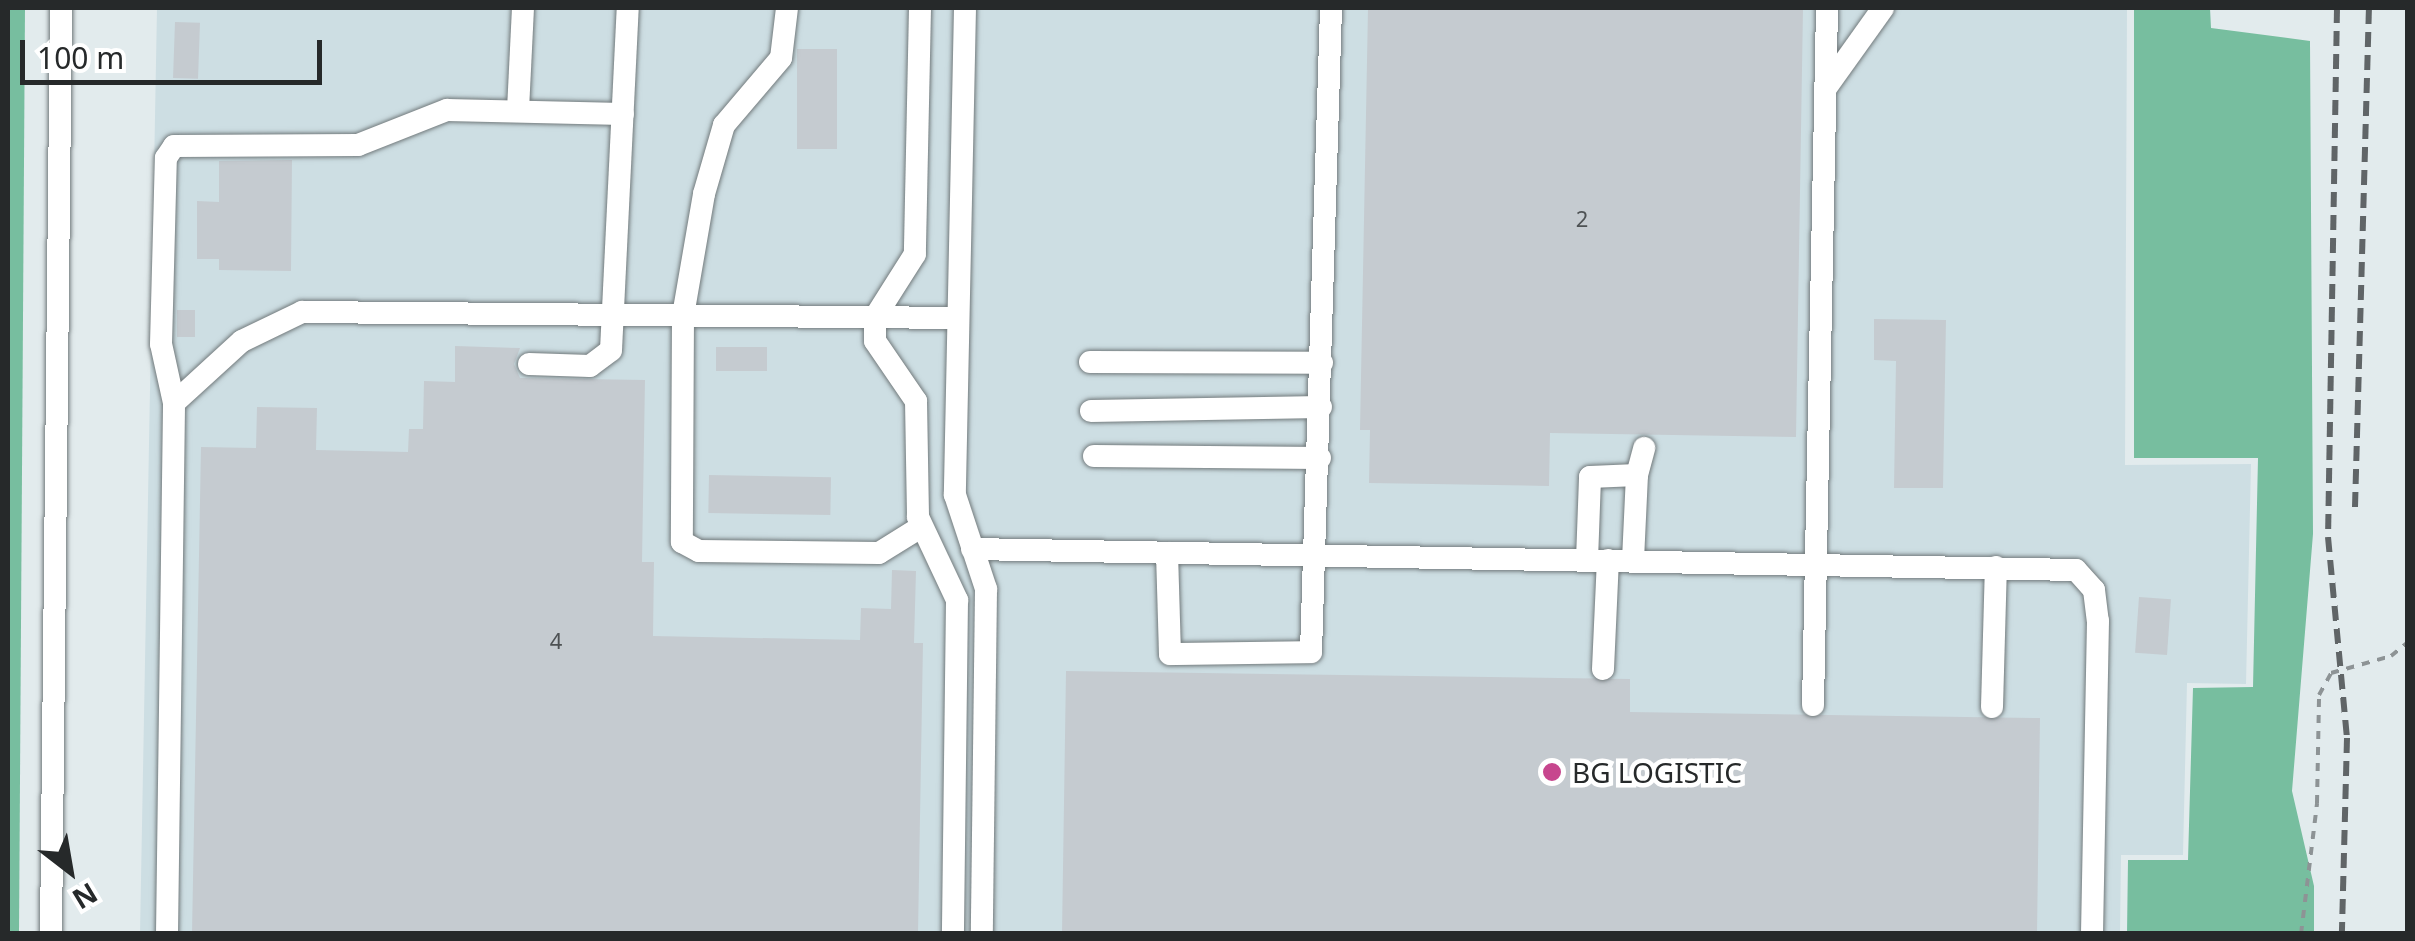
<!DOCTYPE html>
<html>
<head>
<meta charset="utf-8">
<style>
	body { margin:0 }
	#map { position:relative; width:2415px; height:941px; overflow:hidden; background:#e2ebed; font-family:"Noto Sans",sans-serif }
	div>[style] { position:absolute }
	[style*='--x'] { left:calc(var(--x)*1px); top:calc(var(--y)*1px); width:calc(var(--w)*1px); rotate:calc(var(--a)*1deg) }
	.built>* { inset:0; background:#cddee3 }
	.forest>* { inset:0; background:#77be9f }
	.building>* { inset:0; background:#c5cbd0; transform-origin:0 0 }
	.path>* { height:4px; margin-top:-2px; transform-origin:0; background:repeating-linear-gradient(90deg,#8d9395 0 8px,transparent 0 16px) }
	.roads { filter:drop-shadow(0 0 2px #727a7c) drop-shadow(0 0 2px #727a7c) }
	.minor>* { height:22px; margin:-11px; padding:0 11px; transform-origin:11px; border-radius:11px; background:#fff }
	.rail>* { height:6px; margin-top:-3px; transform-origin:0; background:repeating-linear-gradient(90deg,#606567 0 15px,transparent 0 23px) }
	.dots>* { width:28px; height:28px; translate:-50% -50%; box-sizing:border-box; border:5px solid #fff; border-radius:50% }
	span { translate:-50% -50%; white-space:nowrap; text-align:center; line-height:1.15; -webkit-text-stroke:9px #fff; paint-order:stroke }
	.number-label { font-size:22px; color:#4e5254 }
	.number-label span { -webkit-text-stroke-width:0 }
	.poi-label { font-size:28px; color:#26292a }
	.left { translate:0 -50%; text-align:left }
	.frame { position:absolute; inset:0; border:10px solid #26292a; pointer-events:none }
	.north { position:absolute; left:20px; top:821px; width:100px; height:100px; -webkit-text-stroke:8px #fff; paint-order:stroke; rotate:149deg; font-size:28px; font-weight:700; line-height:40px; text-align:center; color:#26292a }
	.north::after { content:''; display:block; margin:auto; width:35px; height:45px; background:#26292a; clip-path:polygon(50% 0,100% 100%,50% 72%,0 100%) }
	.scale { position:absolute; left:20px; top:40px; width:302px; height:45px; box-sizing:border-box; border:5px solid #26292a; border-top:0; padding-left:12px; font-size:30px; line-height:35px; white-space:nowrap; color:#26292a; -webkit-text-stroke:8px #fff; paint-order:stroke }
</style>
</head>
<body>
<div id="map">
	<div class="built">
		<i style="clip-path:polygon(157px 8px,2127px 8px,2125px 465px,2251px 464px,2246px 684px,2187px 683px,2183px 855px,2121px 855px,2120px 933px,140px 934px)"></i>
	</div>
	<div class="forest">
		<i style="clip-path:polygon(8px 8px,25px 8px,19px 934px,8px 933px)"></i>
		<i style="clip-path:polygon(2134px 8px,2210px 8px,2211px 28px,2310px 41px,2313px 534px,2292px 791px,2314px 886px,2314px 933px,2127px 933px,2128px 860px,2188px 860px,2193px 688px,2253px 687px,2258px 458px,2134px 458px)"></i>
	</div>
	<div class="building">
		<i style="clip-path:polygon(1368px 8px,1803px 8px,1796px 437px,1550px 433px,1549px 486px,1369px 483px,1370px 430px,1360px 430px)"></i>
		<i style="left:175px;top:22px;width:25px;height:56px;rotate:2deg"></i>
		<i style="left:797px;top:49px;width:40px;height:100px"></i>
		<i style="clip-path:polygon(292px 160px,291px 271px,219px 270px,219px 259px,197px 259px,197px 201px,219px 202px,219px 161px)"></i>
		<i style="left:177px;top:310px;width:18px;height:27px"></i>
		<i style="clip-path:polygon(1874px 319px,1946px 320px,1943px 488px,1894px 488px,1896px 361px,1874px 360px)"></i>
		<i style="clip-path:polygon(455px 346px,520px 348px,514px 364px,520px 378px,645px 380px,642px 562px,654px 562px,653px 636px,860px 640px,861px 608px,891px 609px,892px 570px,916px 571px,914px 643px,923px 643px,918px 934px,192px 934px,201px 447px,256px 448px,257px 407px,317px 408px,316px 450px,408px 452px,409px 429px,423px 429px,424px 381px,455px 382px)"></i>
		<i style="left:716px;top:347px;width:51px;height:24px"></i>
		<i style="left:709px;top:475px;width:122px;height:38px;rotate:1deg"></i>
		<i style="left:2139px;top:597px;width:32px;height:56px;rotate:4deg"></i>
		<i style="clip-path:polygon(1066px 671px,1630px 679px,1630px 712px,2040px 718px,2037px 934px,1062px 934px)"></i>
	</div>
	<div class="path">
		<i style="--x:2301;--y:934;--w:132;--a:-83"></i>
		<i style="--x:2317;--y:803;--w:108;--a:-88.9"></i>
		<i style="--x:2319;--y:695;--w:25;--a:-61"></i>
		<i style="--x:2331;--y:673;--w:62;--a:-15.8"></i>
		<i style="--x:2391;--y:656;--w:22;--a:-39"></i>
	</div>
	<div class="roads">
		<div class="minor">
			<i style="--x:787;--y:8;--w:50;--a:96.8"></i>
			<i style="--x:781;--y:58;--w:88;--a:130.4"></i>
			<i style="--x:724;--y:125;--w:72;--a:106.2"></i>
			<i style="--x:704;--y:194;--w:124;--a:99.8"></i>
			<i style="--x:683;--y:316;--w:226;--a:90.3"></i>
			<i style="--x:682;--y:542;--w:19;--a:28"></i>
			<i style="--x:699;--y:551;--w:180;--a:0.6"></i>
			<i style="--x:879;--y:553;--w:49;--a:-31.8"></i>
			<i style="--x:920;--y:8;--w:246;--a:91.2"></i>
			<i style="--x:915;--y:254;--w:75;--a:122.4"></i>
			<i style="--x:875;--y:317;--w:24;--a:90"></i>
			<i style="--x:875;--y:341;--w:73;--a:55.7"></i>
			<i style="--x:916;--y:401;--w:116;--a:89"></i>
			<i style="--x:918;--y:517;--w:92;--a:64.8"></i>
			<i style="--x:957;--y:600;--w:334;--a:90.7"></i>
			<i style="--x:965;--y:8;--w:487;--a:91.2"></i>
			<i style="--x:955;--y:495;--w:99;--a:71.7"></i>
			<i style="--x:986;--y:589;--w:345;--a:90.7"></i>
			<i style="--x:1826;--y:88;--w:98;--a:-54.5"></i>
			<i style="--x:518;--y:110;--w:102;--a:-87.2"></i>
			<i style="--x:1090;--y:362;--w:232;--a:0.2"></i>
			<i style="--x:529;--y:364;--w:61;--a:1.9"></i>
			<i style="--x:590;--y:366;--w:26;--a:-37"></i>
			<i style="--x:611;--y:350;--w:342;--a:-87.2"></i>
			<i style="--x:174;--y:403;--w:60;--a:-102.4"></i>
			<i style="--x:161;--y:344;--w:186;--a:-88.5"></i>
			<i style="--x:166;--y:158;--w:14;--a:-56"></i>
			<i style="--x:174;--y:146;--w:184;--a:-0.3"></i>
			<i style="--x:358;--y:145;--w:96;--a:-21.5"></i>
			<i style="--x:447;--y:110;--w:176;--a:1.3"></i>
			<i style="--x:1091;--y:411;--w:230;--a:-1"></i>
			<i style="--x:1094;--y:456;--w:226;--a:0.5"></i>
			<i style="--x:1637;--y:475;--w:28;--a:-75"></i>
			<i style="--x:972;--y:549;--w:1104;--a:1.09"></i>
			<i style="--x:2076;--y:570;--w:27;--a:48"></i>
			<i style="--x:2094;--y:590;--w:31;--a:83"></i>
			<i style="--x:2098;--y:621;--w:313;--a:91.1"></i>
			<i style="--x:1167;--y:553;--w:101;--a:88.3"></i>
			<i style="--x:1170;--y:654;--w:141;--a:-0.8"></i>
			<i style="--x:1311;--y:652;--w:644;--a:-88.22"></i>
			<i style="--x:1587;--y:560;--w:83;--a:-87.9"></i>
			<i style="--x:1590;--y:477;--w:47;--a:-2.4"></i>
			<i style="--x:1637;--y:475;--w:86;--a:92.7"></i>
			<i style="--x:1603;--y:669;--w:109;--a:-87.4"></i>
			<i style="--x:1813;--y:705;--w:697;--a:-88.85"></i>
			<i style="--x:1992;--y:707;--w:140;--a:-88.4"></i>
			<i style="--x:51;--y:934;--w:926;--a:-89.38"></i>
			<i style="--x:167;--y:934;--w:531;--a:-89.24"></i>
			<i style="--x:174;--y:403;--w:92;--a:-42.4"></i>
			<i style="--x:242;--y:341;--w:67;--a:-25.8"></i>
			<i style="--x:302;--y:312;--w:656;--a:0.52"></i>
		</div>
	</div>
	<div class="rail">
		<i style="--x:2337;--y:8;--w:529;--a:90.97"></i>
		<i style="--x:2328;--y:537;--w:202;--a:84.6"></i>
		<i style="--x:2347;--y:738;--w:196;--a:91.5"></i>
		<i style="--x:2355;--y:507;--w:499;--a:-88.4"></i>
	</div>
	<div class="dots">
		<i style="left:1552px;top:772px;background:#c7468e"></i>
	</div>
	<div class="number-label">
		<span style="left:1582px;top:219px">2</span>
		<span style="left:556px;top:641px">4</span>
	</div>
	<div class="poi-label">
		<span class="left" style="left:1572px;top:772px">BG LOGISTIC</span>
	</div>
	<div class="frame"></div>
	<div class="north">N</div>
	<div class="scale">100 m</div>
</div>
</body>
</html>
